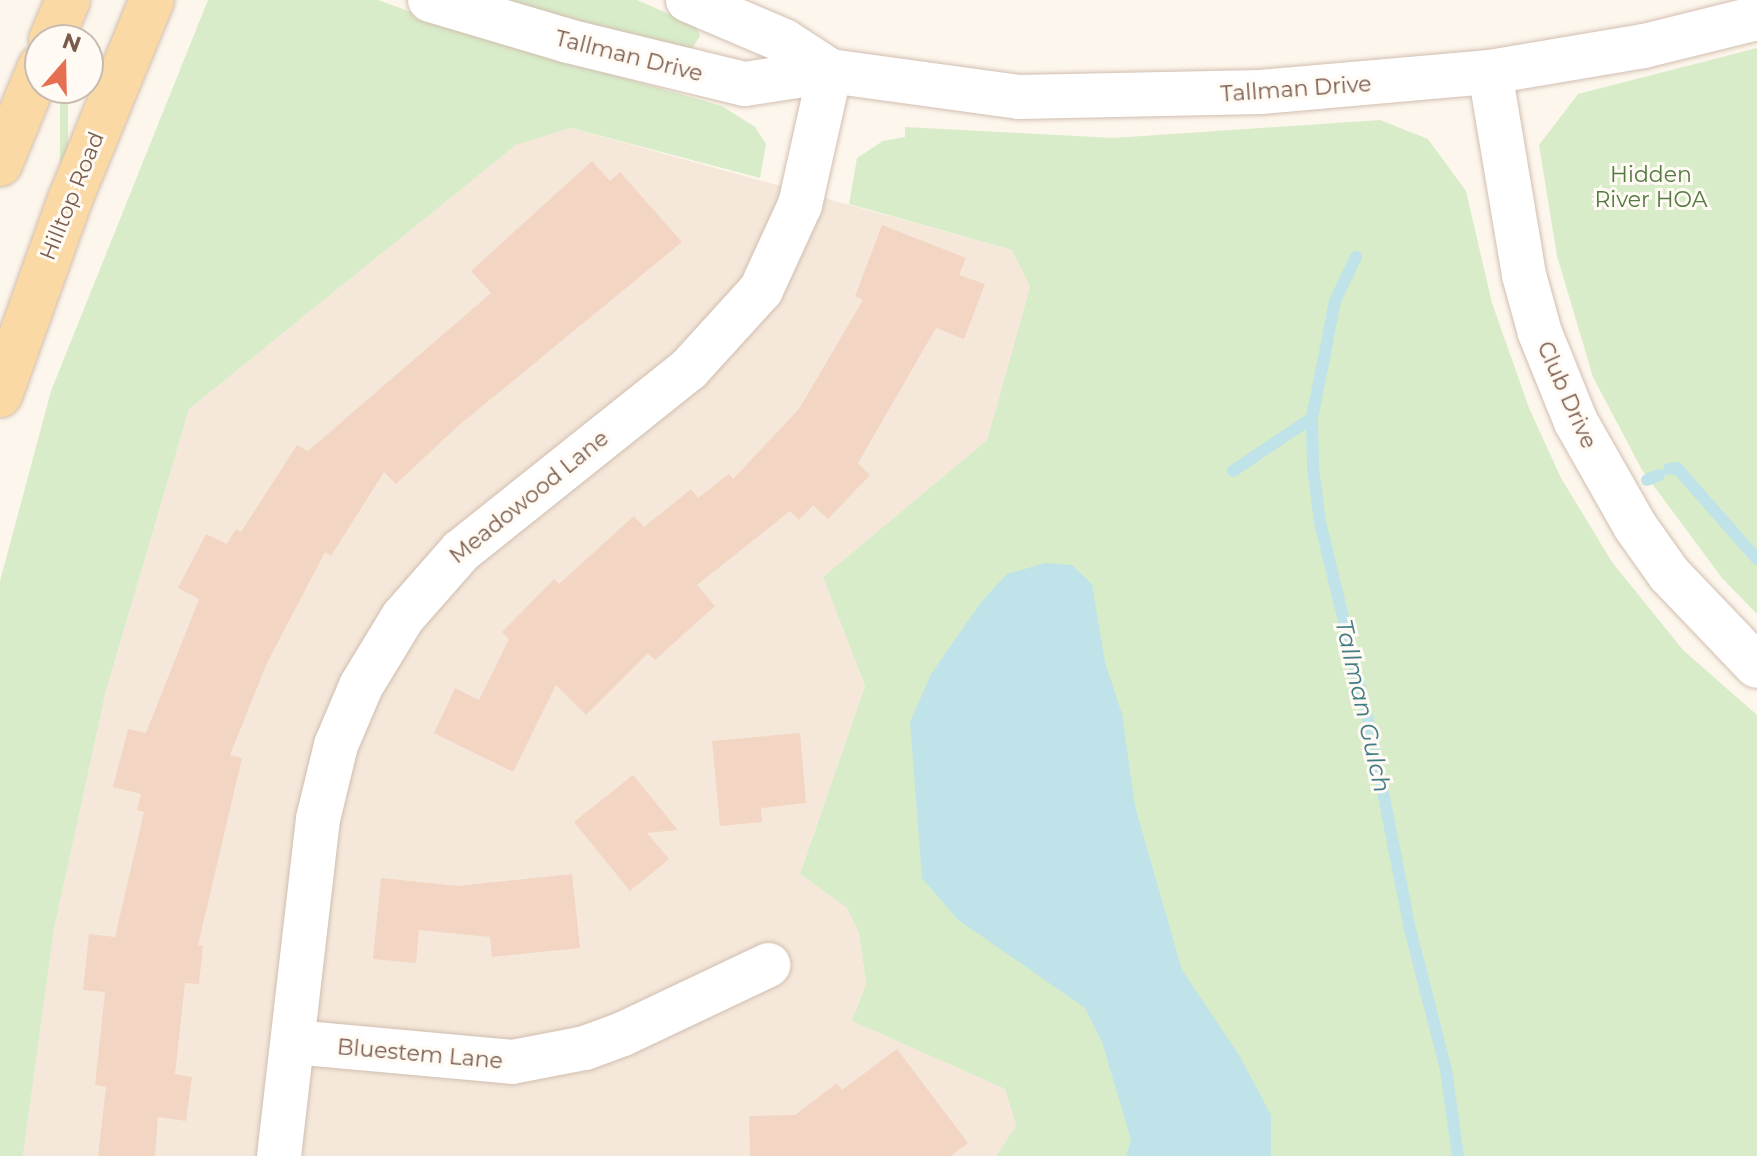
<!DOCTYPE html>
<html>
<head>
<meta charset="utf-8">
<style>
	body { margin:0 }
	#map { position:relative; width:1757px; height:1156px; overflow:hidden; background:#fdf6ec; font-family:Montserrat,sans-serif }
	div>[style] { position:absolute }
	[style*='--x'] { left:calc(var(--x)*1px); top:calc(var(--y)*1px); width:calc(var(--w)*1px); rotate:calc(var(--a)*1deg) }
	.residential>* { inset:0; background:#f5e8da }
	.green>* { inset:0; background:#d8ecc9; transform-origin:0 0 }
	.water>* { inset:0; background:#bfe3e8 }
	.stream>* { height:12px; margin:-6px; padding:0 6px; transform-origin:6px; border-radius:6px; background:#bfe3e8 }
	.building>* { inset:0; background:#f3d5c3 }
	.roads { filter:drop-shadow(0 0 2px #d1beb0) drop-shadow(0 0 2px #d1beb0) }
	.minor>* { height:44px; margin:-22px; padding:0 22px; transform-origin:22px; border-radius:22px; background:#fff }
	.major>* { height:44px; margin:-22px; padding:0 22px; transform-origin:22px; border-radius:22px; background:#fbd9a5 }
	span { translate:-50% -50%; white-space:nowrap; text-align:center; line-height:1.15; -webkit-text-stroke:6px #fffaf3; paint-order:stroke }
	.street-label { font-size:22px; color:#7a5c4d }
	.park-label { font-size:22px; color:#537a41 }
	.water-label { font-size:24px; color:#437c86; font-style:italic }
	.north { position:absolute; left:24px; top:24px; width:80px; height:80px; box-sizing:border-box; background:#fffaf3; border:2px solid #cabbb1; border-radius:50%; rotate:20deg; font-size:22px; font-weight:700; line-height:32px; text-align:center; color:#7a5c4d }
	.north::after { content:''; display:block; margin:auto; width:28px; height:36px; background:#e76f51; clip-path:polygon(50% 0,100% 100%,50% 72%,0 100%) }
</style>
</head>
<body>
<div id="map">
	<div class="residential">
		<i style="clip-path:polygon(571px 128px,1012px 250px,1030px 287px,987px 440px,823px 577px,865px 686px,800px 874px,847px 908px,859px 933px,866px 984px,852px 1021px,1005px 1089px,1016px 1126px,996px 1156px,23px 1156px,54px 929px,106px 691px,189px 409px,516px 145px)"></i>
	</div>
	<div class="green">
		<i style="clip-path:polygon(208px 0,378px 0,483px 38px,722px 106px,755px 127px,766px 144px,760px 178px,571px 128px,516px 145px,189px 409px,106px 691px,54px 929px,23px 1156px,0 1156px,0 581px,51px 391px)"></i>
		<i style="clip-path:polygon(471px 0,637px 0,696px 26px,700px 36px,691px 50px)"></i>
		<i style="clip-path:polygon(1757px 48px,1757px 614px,1722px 578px,1642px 470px,1593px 377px,1557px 256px,1539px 145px,1578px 94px)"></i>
		<i style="left:60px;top:88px;width:8px;height:158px"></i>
		<i style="clip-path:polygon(1380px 120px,1428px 139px,1466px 191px,1492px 303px,1529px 408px,1561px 478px,1612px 562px,1683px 650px,1757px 715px,1757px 1156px,996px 1156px,1016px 1126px,1005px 1089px,852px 1021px,866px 984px,859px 933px,847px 908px,800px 874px,865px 686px,823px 577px,987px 440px,1030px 287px,1012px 250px,849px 204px,857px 158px,883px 141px,905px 137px,905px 127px,1113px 138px)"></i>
	</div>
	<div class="water">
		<i style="clip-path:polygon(1045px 563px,1072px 565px,1092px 584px,1105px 662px,1122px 714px,1135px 806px,1182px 970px,1239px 1055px,1271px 1115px,1271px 1156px,1126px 1156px,1131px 1140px,1102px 1042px,1085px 1008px,957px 919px,922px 878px,910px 722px,931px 674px,982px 601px,1007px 574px)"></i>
	</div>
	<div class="stream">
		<i style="--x:1356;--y:257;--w:49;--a:115.5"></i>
		<i style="--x:1335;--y:301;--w:38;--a:101"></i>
		<i style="--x:1328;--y:338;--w:82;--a:101.3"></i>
		<i style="--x:1312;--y:418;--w:49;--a:88.8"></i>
		<i style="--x:1313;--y:467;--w:55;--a:82.7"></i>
		<i style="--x:1320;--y:522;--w:230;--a:76.4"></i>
		<i style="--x:1374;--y:746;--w:182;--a:78.9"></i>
		<i style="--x:1409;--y:925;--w:150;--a:75.7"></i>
		<i style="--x:1446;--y:1070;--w:87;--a:82.1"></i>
		<i style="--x:1669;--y:469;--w:8;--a:-7"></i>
		<i style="--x:1677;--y:468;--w:121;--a:48.7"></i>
		<i style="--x:1233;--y:471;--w:95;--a:-33.9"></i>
		<i style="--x:1647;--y:480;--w:13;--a:-23"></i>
	</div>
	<div class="building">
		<i style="clip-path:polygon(592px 161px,610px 181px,620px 172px,682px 242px,458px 426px,396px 484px,384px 472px,331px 556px,325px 552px,267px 663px,230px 755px,242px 758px,198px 945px,203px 946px,199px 984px,185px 983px,175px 1074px,192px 1077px,186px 1121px,158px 1117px,155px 1156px,98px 1156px,106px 1087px,95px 1085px,105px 992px,83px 990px,89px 934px,115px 937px,144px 812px,137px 810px,141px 794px,113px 787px,128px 729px,146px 733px,199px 599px,178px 588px,206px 534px,227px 544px,236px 529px,241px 532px,297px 445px,308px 451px,491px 293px,471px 271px)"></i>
		<i style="clip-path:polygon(882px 225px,966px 258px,959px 275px,985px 284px,964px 339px,936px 328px,858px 463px,870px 475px,828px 519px,813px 505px,799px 520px,790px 511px,697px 585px,715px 606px,655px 660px,648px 653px,586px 715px,556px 685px,513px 772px,434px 733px,455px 688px,479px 700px,509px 639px,502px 632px,554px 579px,559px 584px,634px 516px,644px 527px,691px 489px,698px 498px,729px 474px,733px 479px,799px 409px,863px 300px,855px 296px)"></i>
		<i style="clip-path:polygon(800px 733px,806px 803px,761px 808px,762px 822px,720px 826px,712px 741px)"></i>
		<i style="clip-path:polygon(633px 775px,678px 830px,647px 833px,669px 859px,630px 891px,574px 822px)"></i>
		<i style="clip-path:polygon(572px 874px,580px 948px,492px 957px,490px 937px,419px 930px,416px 963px,373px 959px,381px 878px,458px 886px)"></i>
		<i style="clip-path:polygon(897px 1049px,968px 1143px,951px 1156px,750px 1156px,749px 1116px,795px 1115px,837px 1083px,842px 1090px)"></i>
	</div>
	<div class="roads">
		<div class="minor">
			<i style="--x:430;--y:0;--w:144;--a:16.5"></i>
			<i style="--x:568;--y:41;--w:182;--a:13.7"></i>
			<i style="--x:745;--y:84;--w:86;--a:-8.7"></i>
			<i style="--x:830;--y:71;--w:191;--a:7.8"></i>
			<i style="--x:1019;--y:97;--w:242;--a:-1.2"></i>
			<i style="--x:1261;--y:92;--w:230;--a:-5"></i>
			<i style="--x:1490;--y:72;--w:156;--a:-9.6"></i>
			<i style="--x:1644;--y:46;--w:116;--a:-13.9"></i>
			<i style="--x:688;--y:0;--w:104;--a:23.1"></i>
			<i style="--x:784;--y:41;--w:55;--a:33.1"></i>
			<i style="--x:1490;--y:72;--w:206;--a:80.5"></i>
			<i style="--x:1524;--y:275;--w:60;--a:74.6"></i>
			<i style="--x:1540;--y:333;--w:96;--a:68"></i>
			<i style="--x:1576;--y:422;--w:120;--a:60.4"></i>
			<i style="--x:1635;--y:526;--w:59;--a:54.7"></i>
			<i style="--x:1669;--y:574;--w:127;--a:46.3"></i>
			<i style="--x:293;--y:1042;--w:220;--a:5.2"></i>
			<i style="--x:512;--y:1062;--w:74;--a:-10.9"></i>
			<i style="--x:585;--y:1048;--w:40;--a:-20.2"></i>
			<i style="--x:623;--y:1034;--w:161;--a:-25.4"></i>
			<i style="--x:279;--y:1156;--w:339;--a:-83.4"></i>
			<i style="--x:318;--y:819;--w:76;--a:-76.3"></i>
			<i style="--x:336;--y:745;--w:64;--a:-67"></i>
			<i style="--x:361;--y:686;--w:81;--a:-58.7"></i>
			<i style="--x:403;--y:617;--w:88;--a:-48.7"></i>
			<i style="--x:461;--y:551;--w:292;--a:-38.6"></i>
			<i style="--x:689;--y:369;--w:107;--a:-47.7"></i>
			<i style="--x:761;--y:290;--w:94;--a:-65.4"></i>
			<i style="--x:800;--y:205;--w:137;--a:-77.4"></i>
		</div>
		<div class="major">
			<i style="--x:51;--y:40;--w:43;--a:-67"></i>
			<i style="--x:0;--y:164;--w:105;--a:-67.6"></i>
			<i style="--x:0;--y:395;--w:205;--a:-70.3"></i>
			<i style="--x:69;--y:202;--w:218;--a:-67.7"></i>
		</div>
	</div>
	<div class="street-label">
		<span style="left:629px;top:56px;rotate:14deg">Tallman Drive</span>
		<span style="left:1296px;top:89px;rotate:-4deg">Tallman Drive</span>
		<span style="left:72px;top:196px;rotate:-68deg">Hilltop Road</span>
		<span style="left:1567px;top:395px;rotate:66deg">Club Drive</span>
		<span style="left:529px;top:497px;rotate:-39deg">Meadowood Lane</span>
		<span style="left:420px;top:1054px;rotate:5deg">Bluestem Lane</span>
	</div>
	<div class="park-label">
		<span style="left:1651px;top:187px">Hidden<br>River HOA</span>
	</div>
	<div class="water-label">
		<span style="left:1363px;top:706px;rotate:77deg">Tallman Gulch</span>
	</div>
	<div class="north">N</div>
</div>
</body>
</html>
